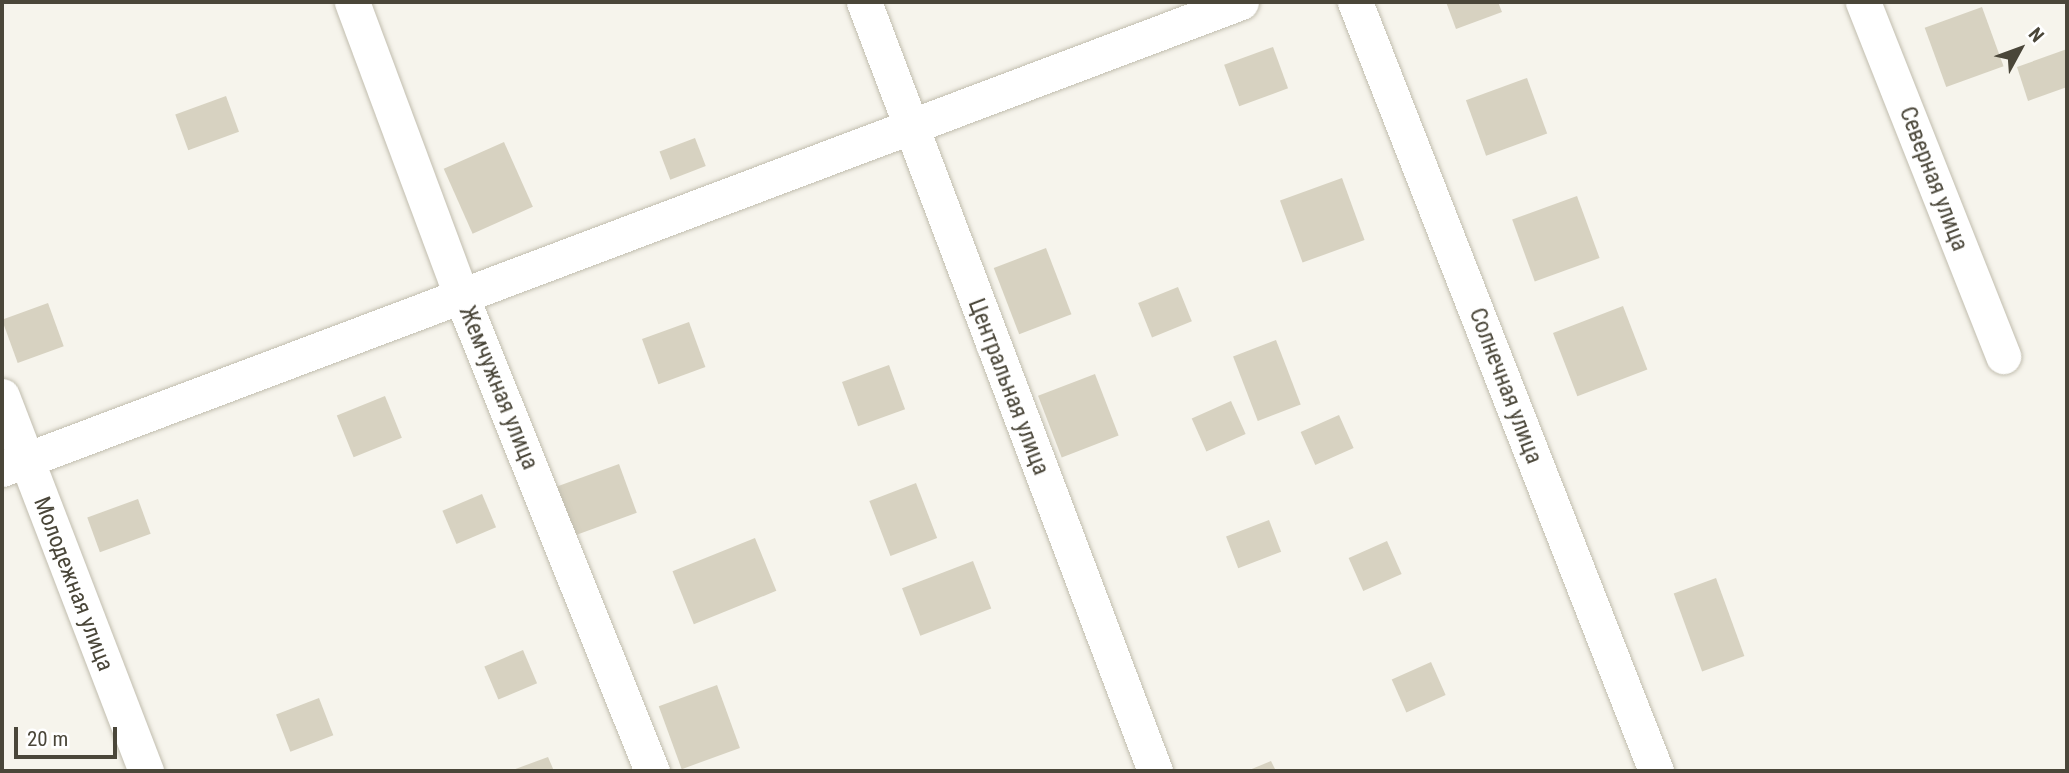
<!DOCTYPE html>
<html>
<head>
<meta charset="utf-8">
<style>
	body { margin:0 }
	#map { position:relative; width:2069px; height:773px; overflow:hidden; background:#f6f4ec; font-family:"Roboto Condensed",sans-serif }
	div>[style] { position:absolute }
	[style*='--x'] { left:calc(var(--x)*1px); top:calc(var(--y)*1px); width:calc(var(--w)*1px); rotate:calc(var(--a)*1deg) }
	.building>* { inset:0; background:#d7d2c1; transform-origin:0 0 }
	.roads { filter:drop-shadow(0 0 2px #c1bdae) drop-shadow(0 0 2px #c1bdae) }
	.minor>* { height:35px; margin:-17.5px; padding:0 17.5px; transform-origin:17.5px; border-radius:17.5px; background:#fff }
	span { translate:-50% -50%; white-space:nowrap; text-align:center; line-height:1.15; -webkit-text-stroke:7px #fff; paint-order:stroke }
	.street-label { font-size:23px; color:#4a4639 }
	.frame { position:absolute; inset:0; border:4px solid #4a4639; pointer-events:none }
	.north { position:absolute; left:1985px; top:14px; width:70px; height:70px; -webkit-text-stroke:5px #fff; paint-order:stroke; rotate:49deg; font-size:19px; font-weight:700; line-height:28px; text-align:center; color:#4a4639 }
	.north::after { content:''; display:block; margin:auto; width:24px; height:32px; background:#4a4639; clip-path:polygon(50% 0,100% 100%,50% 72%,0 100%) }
	.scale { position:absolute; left:14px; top:727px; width:103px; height:32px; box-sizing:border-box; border:4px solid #4a4639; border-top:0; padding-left:9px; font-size:21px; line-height:24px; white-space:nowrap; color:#4a4639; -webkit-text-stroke:5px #fff; paint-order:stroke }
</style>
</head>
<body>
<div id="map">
	<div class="building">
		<i style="clip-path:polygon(1446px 2px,1498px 2px,1502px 12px,1456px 29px)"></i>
		<i style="left:1982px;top:7px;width:63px;height:61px;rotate:70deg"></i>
		<i style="left:1273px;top:47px;width:44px;height:52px;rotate:70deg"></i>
		<i style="clip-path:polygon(2067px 49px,2067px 87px,2028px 101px,2017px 67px)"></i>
		<i style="left:1527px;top:78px;width:59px;height:65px;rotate:70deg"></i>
		<i style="left:226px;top:96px;width:38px;height:54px;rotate:70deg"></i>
		<i style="left:695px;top:138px;width:30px;height:38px;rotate:69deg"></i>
		<i style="left:504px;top:142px;width:71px;height:66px;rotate:66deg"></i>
		<i style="left:1342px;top:178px;width:66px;height:66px;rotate:70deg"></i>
		<i style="left:1577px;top:196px;width:66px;height:69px;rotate:70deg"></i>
		<i style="left:1046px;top:248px;width:71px;height:56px;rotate:69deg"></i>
		<i style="left:1178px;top:287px;width:37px;height:43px;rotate:68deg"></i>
		<i style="left:48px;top:303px;width:46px;height:49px;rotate:70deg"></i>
		<i style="left:1623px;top:306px;width:68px;height:75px;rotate:69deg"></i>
		<i style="left:689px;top:322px;width:48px;height:50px;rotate:70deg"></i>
		<i style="left:1276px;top:340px;width:69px;height:46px;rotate:69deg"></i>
		<i style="left:889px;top:365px;width:47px;height:50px;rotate:70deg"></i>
		<i style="left:1095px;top:374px;width:66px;height:61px;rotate:69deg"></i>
		<i style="left:385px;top:396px;width:45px;height:52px;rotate:68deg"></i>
		<i style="left:1231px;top:401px;width:36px;height:43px;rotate:66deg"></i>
		<i style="left:1339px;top:415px;width:36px;height:42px;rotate:66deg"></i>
		<i style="left:619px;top:464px;width:52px;height:66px;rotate:70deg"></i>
		<i style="left:916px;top:483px;width:59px;height:50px;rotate:69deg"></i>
		<i style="left:482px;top:494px;width:36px;height:43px;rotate:67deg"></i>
		<i style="left:138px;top:499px;width:37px;height:54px;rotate:70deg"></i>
		<i style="left:1269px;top:520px;width:34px;height:46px;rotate:69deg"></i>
		<i style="left:755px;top:538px;width:57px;height:89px;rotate:68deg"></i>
		<i style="left:1387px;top:541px;width:36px;height:42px;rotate:66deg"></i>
		<i style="left:973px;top:561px;width:51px;height:76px;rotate:69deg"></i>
		<i style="left:1716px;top:578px;width:83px;height:45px;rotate:70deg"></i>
		<i style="left:523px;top:650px;width:36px;height:42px;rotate:67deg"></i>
		<i style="left:1431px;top:662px;width:36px;height:43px;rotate:66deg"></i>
		<i style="left:717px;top:685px;width:67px;height:62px;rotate:70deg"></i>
		<i style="left:319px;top:698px;width:40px;height:46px;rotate:69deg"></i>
		<i style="clip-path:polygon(548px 757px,554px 771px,510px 771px)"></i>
		<i style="clip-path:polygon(1271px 761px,1276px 771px,1247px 771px)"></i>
	</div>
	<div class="roads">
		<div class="minor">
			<i style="--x:352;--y:2;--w:310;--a:69.6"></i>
			<i style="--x:460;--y:293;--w:515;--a:68.12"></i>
			<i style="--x:864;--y:2;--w:822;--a:69.27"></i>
			<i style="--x:1355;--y:2;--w:826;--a:68.62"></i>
			<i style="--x:1863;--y:2;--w:381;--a:68.4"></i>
			<i style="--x:2;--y:396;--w:402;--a:69"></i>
			<i style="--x:2;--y:469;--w:1324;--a:-20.65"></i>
		</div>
	</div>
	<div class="street-label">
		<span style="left:1933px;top:179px;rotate:69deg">Северная улица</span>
		<span style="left:1505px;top:386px;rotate:69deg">Солнечная улица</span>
		<span style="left:1008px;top:387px;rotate:69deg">Центральная улица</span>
		<span style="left:498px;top:388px;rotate:68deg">Жемчужная улица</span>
		<span style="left:73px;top:584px;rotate:69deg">Молодежная улица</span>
	</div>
	<div class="frame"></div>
	<div class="north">N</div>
	<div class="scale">20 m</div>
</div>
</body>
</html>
